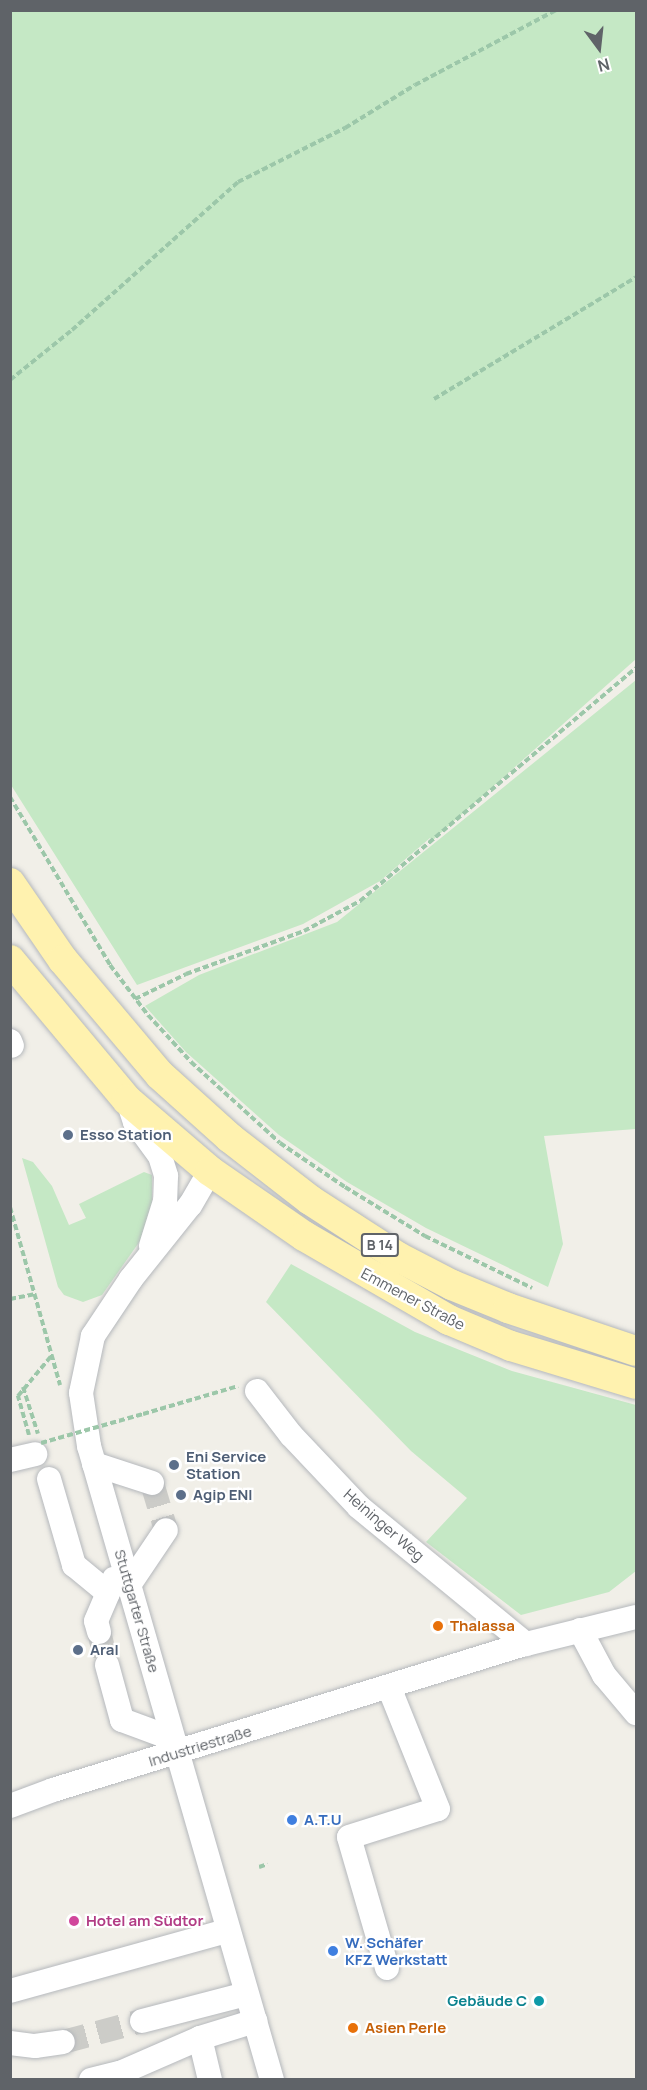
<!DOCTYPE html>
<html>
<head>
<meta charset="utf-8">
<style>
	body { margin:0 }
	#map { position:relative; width:647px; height:2090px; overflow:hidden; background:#f1efe8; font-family:Manrope,sans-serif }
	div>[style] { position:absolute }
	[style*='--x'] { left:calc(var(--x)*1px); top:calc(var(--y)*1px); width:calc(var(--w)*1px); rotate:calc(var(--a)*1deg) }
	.green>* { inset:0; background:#c5e8c5 }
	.minor-tunnel>* { height:24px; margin-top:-12px; transform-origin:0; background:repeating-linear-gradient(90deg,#ccccc8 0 24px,transparent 0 36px) }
	.path>* { height:4px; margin-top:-2px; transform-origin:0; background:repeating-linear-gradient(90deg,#9cc7a9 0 6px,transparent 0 9px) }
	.roads { filter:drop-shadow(0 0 2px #b5b8bc) drop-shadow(0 0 2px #b5b8bc) }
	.minor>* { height:24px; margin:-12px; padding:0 12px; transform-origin:12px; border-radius:12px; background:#fff }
	.major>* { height:30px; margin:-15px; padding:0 15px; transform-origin:15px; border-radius:15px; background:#fff2af }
	.path-bridge>* { height:4px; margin-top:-2px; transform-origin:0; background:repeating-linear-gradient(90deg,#9cc7a9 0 6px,transparent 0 9px) }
	.dots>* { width:16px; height:16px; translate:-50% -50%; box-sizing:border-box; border:3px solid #fff; border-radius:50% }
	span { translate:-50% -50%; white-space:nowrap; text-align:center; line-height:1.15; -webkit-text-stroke:4.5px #fff; paint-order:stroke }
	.shield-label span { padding:2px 4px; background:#fff; border:2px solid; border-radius:4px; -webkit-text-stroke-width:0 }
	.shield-label { font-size:14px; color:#5f6368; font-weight:700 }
	.service-label { font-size:15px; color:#4e5e75; font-weight:700 }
	.left { translate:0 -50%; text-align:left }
	.street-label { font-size:15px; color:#5f6368 }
	.food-label { font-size:15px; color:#c56008; font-weight:700 }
	.shop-label { font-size:15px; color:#366cbe; font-weight:700 }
	.hotel-label { font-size:15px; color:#b23c85; font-weight:700 }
	.culture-label { font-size:15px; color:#0d838f; font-weight:700 }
	.right { translate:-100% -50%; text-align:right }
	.frame { position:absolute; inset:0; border:12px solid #5f6368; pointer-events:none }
	.north { position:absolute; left:569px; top:18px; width:60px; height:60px; -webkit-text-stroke:4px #fff; paint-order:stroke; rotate:165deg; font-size:16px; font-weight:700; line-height:24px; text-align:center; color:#5f6368 }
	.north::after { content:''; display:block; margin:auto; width:21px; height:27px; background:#5f6368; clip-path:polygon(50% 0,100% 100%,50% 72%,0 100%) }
</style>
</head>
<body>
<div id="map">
	<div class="green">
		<i style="clip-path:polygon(11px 10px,636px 11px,636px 659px,433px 840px,430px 838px,380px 881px,303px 924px,137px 985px,11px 785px)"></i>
		<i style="clip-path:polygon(636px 680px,636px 1129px,544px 1136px,563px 1244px,548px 1287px,426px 1228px,347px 1182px,279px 1135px,186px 1052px,145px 1006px,199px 975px,337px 922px)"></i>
		<i style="clip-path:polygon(22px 1158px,33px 1162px,52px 1186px,69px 1225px,86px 1218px,79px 1204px,144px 1172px,152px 1175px,152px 1202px,140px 1241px,102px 1295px,83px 1302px,64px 1295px,58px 1287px)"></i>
		<i style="clip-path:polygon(291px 1264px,415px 1332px,512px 1371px,636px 1405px,636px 1571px,609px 1592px,521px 1615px,426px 1542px,467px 1498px,411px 1451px,266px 1302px)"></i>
	</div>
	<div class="minor-tunnel">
		<i style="--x:152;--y:1483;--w:49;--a:73.4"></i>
		<i style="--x:99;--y:1632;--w:34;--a:76"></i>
		<i style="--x:63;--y:2042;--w:82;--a:-14.9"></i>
	</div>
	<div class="path">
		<i style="--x:10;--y:380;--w:80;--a:-38.9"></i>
		<i style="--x:72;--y:330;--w:222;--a:-41.7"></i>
		<i style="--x:238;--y:182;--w:120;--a:-26.8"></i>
		<i style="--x:345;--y:128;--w:82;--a:-31.6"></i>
		<i style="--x:415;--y:85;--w:160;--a:-28"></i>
		<i style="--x:434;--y:399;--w:236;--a:-31.1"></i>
		<i style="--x:10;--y:797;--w:196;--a:59.2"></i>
		<i style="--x:110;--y:965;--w:63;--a:52.8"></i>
		<i style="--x:148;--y:1015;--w:64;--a:47.5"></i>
		<i style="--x:191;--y:1062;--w:120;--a:42.3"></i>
		<i style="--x:280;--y:1143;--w:78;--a:34.1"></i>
		<i style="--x:345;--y:1187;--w:94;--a:31.5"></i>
		<i style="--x:425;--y:1236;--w:119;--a:25.9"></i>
		<i style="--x:135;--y:999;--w:57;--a:-26.1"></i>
		<i style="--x:186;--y:974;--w:126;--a:-20"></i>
		<i style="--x:304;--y:931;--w:64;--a:-28.2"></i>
		<i style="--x:360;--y:901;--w:361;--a:-40.2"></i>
		<i style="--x:10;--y:1207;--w:185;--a:74.3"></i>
		<i style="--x:10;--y:1299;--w:26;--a:-11"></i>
		<i style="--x:23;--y:1387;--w:49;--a:72.3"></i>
		<i style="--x:143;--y:1414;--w:99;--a:-16.4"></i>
		<i style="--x:29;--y:1435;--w:41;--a:-105.8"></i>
		<i style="--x:18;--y:1396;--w:53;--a:-50.3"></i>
		<i style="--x:259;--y:1867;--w:9;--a:-18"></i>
	</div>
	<div class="roads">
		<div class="minor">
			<i style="--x:10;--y:1041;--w:5;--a:68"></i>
			<i style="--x:131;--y:1110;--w:13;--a:72"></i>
			<i style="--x:135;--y:1122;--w:42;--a:53.7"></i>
			<i style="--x:160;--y:1156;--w:21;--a:73"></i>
			<i style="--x:166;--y:1176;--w:25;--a:92"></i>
			<i style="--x:165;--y:1201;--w:47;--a:107.3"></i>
			<i style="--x:210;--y:1171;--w:39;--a:120"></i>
			<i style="--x:190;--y:1205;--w:95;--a:128.6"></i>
			<i style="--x:131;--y:1279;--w:69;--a:123.7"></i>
			<i style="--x:93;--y:1336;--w:58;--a:101.9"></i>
			<i style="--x:81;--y:1393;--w:54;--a:81.4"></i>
			<i style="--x:89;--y:1446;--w:660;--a:73.9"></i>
			<i style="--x:257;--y:1391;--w:56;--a:52.3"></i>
			<i style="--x:291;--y:1435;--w:99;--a:46.6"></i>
			<i style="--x:359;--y:1507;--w:216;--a:39.4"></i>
			<i style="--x:10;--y:1460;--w:26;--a:-13"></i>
			<i style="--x:94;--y:1464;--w:61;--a:18.1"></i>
			<i style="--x:49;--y:1479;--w:90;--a:73.8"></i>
			<i style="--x:74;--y:1565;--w:44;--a:39.5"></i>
			<i style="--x:129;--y:1585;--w:66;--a:-56.1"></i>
			<i style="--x:580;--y:1630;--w:51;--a:61.9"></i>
			<i style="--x:604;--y:1675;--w:50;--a:49.9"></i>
			<i style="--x:99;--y:1632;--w:11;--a:-105"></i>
			<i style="--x:96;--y:1621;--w:46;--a:-66.8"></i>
			<i style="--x:107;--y:1665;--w:57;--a:74.7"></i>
			<i style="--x:122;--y:1720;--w:54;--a:20.4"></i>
			<i style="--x:10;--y:1806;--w:46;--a:-20.4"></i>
			<i style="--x:53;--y:1790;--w:495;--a:-17.2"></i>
			<i style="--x:526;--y:1644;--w:113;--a:-13.8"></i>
			<i style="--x:387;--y:1968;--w:136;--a:-106.2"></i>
			<i style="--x:349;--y:1837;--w:93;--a:-17.5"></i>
			<i style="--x:438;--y:1809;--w:131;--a:-111.9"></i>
			<i style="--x:10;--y:1991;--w:225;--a:-15.5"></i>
			<i style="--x:142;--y:2021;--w:107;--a:-14.6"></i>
			<i style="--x:200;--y:2038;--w:43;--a:76.6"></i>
			<i style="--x:10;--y:2043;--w:25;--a:7"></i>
			<i style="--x:35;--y:2046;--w:28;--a:-8"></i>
			<i style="--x:91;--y:2080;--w:30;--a:-14"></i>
			<i style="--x:120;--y:2073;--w:87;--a:-23.6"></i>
			<i style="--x:200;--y:2038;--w:58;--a:-17.2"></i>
		</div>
		<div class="major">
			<i style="--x:10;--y:883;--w:93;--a:55.5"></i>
			<i style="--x:63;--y:960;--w:150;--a:49.9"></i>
			<i style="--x:160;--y:1075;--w:94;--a:42"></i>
			<i style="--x:230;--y:1138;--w:101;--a:37.8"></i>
			<i style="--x:310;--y:1200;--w:105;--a:32.9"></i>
			<i style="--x:398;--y:1257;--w:61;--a:27.4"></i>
			<i style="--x:452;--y:1285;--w:61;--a:22.3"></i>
			<i style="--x:508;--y:1308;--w:135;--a:18.6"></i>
			<i style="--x:10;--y:960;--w:182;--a:50.1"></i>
			<i style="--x:127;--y:1100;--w:109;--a:40.5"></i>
			<i style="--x:210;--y:1171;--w:114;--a:34.7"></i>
			<i style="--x:304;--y:1236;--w:168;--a:30.1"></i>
			<i style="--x:449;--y:1320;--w:67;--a:22.8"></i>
			<i style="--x:511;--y:1346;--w:131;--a:16.9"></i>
		</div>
	</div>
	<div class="path-bridge">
		<i style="--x:41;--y:1443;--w:106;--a:-15.9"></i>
	</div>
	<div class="dots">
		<i style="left:68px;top:1135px;background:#5c6f8a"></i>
		<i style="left:174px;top:1465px;background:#5c6f8a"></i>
		<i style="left:181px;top:1495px;background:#5c6f8a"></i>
		<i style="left:438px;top:1626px;background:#e8710a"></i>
		<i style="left:78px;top:1650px;background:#5c6f8a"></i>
		<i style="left:292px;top:1820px;background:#3f7fe0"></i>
		<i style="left:74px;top:1921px;background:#d1479c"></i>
		<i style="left:333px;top:1951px;background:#3f7fe0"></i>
		<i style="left:539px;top:2001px;background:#0f9aa8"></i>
		<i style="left:353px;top:2028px;background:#e8710a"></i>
	</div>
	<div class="shield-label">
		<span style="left:380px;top:1245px">B 14</span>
	</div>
	<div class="service-label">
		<span class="left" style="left:80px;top:1135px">Esso Station</span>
		<span class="left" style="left:186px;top:1465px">Eni Service<br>Station</span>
		<span class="left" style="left:193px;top:1495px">Agip ENI</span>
		<span class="left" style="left:90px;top:1650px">Aral</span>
	</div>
	<div class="street-label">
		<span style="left:413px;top:1299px;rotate:28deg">Emmener Straße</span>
		<span style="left:384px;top:1525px;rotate:41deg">Heininger Weg</span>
		<span style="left:137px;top:1611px;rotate:74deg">Stuttgarter Straße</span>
		<span style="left:200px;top:1746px;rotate:-17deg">Industriestraße</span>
	</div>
	<div class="food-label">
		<span class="left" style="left:450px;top:1626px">Thalassa</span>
		<span class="left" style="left:365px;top:2028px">Asien Perle</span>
	</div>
	<div class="shop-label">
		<span class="left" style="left:304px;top:1820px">A.T.U</span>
		<span class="left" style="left:345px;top:1951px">W. Schäfer<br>KFZ Werkstatt</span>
	</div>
	<div class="hotel-label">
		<span class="left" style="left:86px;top:1921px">Hotel am Südtor</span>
	</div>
	<div class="culture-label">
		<span class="right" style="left:527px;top:2001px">Gebäude C</span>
	</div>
	<div class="frame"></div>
	<div class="north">N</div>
</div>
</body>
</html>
